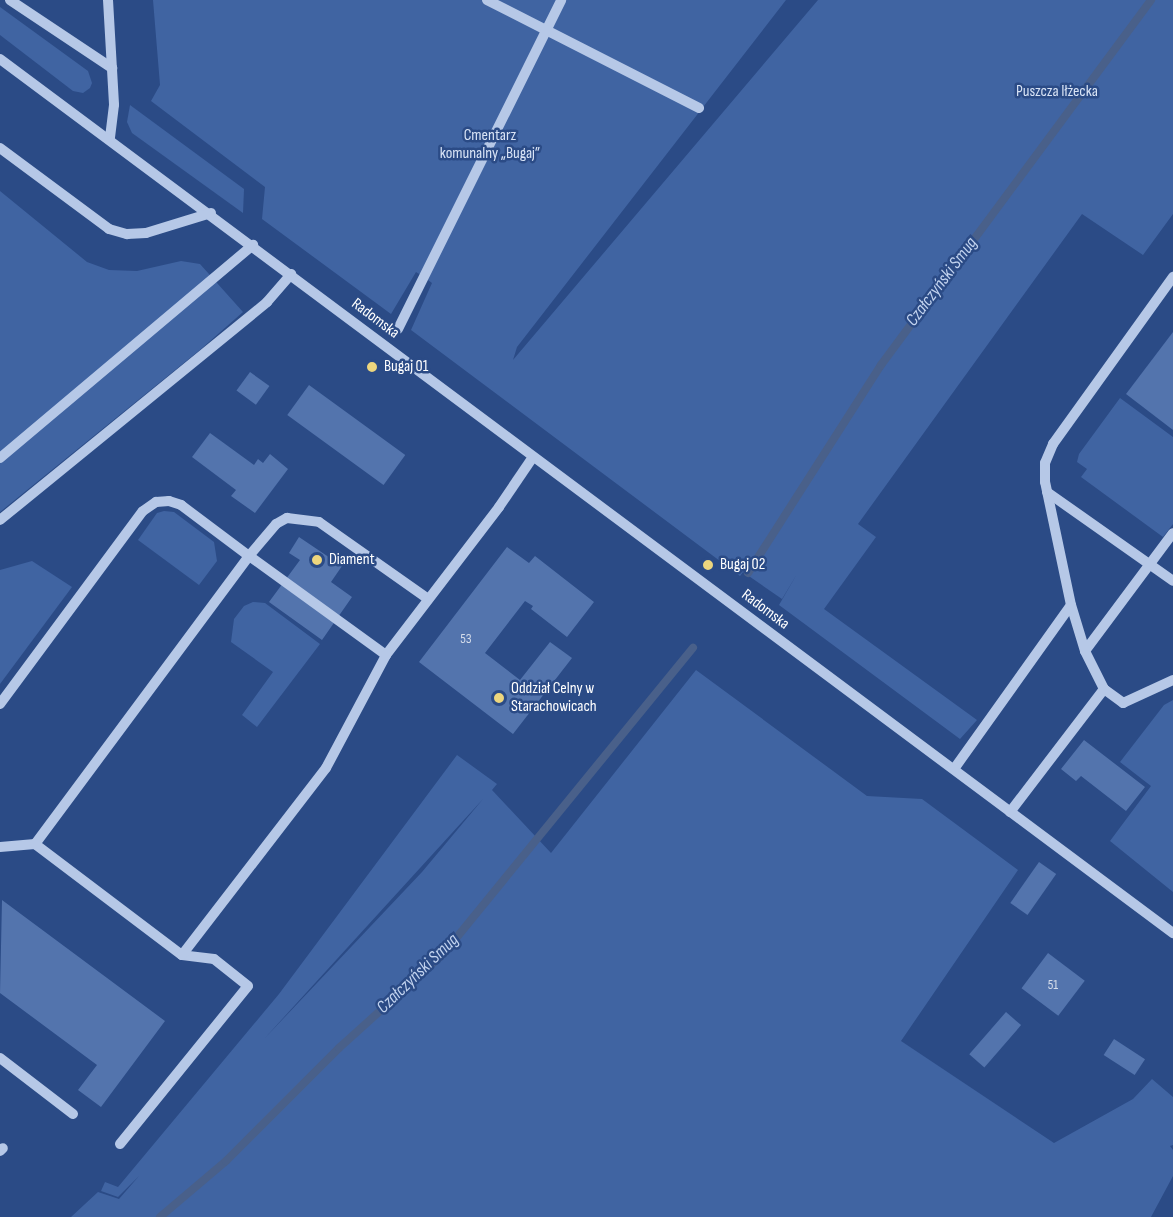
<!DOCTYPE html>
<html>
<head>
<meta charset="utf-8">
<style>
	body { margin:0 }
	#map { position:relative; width:1173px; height:1217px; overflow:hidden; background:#2b4b86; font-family:"Sofia Sans Condensed",sans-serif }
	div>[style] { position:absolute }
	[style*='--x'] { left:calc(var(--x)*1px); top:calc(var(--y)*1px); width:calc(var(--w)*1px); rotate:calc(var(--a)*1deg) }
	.green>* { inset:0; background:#4064a2 }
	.stream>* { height:8px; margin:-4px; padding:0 4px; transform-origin:4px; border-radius:4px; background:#49608a }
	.building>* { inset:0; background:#5374ad; transform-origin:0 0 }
	.minor>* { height:10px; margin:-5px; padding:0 5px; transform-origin:5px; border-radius:5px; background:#b6c8e7 }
	.dots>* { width:16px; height:16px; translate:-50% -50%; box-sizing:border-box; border:3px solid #2b4b86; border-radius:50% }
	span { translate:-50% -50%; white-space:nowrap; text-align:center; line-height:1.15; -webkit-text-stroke:5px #2b4b86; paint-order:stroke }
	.number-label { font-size:14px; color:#d4dcea }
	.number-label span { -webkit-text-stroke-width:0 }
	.park-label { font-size:16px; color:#d9e4f6 }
	.street-label { font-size:16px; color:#fff }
	.poi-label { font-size:16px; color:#fff }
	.left { translate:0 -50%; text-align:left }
	.water-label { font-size:18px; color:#c2d3ef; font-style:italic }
</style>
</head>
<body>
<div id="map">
	<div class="green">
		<i style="clip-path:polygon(153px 0,786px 0,517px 347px,513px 360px,818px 0,1173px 0,1173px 214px,1143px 255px,1082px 214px,858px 524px,876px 537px,824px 609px,977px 720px,960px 739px,779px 605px,797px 574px,782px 599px,743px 572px,740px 576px,411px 330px,432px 283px,424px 277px,416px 272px,391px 314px,262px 219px,265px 187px,151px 101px,160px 85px)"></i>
		<i style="clip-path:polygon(0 7px,88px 71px,92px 83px,90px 88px,83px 93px,73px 91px,0 35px)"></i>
		<i style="clip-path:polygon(130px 105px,244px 189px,243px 213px,132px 133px,127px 122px)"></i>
		<i style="clip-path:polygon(0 191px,87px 262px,109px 270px,137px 271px,181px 261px,200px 264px,243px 312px,201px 349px,0 512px)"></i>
		<i style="clip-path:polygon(1120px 398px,1173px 437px,1173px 524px,1163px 537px,1081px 477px,1087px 469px,1077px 462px,1079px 454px)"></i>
		<i style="clip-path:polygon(164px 511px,174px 512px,214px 542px,217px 561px,199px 585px,138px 540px,157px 513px)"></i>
		<i style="clip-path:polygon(32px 561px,72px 587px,0 684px,0 570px)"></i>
		<i style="clip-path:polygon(253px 602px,265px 603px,320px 644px,257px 727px,242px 715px,273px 672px,231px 642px,234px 619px,244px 606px)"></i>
		<i style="clip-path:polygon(evenodd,696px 670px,867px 796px,922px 799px,1018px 870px,901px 1041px,1054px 1143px,1133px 1099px,1152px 1079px,1173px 1097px,1173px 1145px,1170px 1146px,1173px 1150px,1173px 1176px,1151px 1217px,71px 1217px,98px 1192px,119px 1199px,139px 1176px,118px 1197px,101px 1191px,105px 1182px,118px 1187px,279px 994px,457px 755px,497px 784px,492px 790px,551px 853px,696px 670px,483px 799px,422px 872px,264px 1039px,483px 799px)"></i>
		<i style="clip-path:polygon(1173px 700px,1173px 892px,1110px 841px,1151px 786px,1120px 762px,1164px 705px)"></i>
	</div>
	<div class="stream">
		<i style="--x:748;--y:573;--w:247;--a:-57.4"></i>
		<i style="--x:881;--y:365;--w:454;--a:-53.5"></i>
		<i style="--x:160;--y:1217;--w:87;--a:-40.3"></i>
		<i style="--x:226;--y:1161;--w:160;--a:-45"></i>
		<i style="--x:339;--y:1048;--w:142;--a:-42.1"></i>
		<i style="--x:444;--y:953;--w:394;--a:-50.8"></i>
	</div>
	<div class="building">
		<i style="clip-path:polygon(1173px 332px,1173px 430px,1126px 394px)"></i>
		<i style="left:250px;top:372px;width:24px;height:23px;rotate:36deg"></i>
		<i style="left:309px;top:385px;width:119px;height:37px;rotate:36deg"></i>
		<i style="clip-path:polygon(210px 433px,254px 465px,258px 459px,263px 463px,270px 454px,288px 469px,255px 513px,231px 496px,236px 490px,192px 457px)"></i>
		<i style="clip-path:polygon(299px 537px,342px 566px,331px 582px,352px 597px,322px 640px,269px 602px,300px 560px,289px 553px)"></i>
		<i style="clip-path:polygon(507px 547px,529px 563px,535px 556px,594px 602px,567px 637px,531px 609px,533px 606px,525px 601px,485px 653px,520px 680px,550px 642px,572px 658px,513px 734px,419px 662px)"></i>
		<i style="clip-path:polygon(1084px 740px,1145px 787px,1126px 811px,1081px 776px,1076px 781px,1061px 769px)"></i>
		<i style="left:1039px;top:862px;width:21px;height:50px;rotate:35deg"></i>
		<i style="clip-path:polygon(2px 900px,165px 1021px,101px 1107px,78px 1090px,97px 1065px,0 993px)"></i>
		<i style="left:1048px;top:953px;width:46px;height:44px;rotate:37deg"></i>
		<i style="left:1006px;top:1012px;width:20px;height:56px;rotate:41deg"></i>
		<i style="left:1114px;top:1039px;width:37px;height:19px;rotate:33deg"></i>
	</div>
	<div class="minor">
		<i style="--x:10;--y:0;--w:123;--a:33.7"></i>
		<i style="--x:108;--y:0;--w:105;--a:86.7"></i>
		<i style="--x:114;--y:105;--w:34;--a:97"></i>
		<i style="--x:487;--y:0;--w:238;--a:27"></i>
		<i style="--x:0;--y:59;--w:1463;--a:36.69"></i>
		<i style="--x:0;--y:148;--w:136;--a:36.6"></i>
		<i style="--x:109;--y:229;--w:19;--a:16"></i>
		<i style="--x:127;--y:234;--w:19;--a:-3"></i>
		<i style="--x:146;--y:233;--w:68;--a:-17.1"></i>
		<i style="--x:398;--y:329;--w:367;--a:-63.6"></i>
		<i style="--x:0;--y:458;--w:331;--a:-40.1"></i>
		<i style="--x:1047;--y:492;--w:154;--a:35.2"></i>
		<i style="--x:0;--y:520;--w:345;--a:-39.2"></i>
		<i style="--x:267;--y:302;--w:37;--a:-49"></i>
		<i style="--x:1085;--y:651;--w:147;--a:-53.3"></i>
		<i style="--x:386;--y:655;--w:169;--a:-144.1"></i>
		<i style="--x:249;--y:556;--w:42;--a:-49.8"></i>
		<i style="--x:276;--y:524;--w:13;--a:-29"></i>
		<i style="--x:287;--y:518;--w:32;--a:7"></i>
		<i style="--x:319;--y:522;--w:133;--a:35.2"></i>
		<i style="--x:1104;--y:689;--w:42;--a:-116.6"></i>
		<i style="--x:1085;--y:651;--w:48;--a:-106.9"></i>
		<i style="--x:1071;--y:605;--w:126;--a:-101.9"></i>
		<i style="--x:1045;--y:482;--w:19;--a:-90"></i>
		<i style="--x:1045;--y:463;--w:21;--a:-67"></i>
		<i style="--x:1053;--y:444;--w:206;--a:-54.3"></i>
		<i style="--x:0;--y:704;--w:240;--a:-53.5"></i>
		<i style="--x:143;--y:511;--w:16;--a:-35"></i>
		<i style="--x:156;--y:502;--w:13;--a:-4"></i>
		<i style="--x:169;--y:501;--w:13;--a:18"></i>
		<i style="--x:181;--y:505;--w:85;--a:36.9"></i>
		<i style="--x:249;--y:556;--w:359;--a:126.6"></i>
		<i style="--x:954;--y:769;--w:201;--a:-54.5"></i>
		<i style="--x:1010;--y:812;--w:155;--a:-52.6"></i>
		<i style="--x:1104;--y:689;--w:24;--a:36"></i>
		<i style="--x:1123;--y:703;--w:55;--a:-24.7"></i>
		<i style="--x:0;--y:847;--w:35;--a:-5"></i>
		<i style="--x:35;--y:844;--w:184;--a:37.1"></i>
		<i style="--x:0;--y:1058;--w:92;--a:37.5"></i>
		<i style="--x:120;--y:1144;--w:203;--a:-51"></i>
		<i style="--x:248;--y:986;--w:43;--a:-141.5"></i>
		<i style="--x:214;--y:959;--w:32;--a:-173"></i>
		<i style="--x:182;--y:955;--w:236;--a:-52.4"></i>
		<i style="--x:326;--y:768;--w:128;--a:-62"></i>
		<i style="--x:386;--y:655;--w:186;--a:-52.6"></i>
		<i style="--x:499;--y:507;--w:60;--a:-55.8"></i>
		<i style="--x:0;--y:1151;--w:4;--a:-45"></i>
	</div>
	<div class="dots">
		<i style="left:372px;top:367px;background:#edd67e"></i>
		<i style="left:317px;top:560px;background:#edd67e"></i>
		<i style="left:708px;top:565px;background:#edd67e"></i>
		<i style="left:499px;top:698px;background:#edd67e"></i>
	</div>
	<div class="number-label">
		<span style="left:466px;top:639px">53</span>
		<span style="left:1053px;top:985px">51</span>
	</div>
	<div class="park-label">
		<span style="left:1057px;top:92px">Puszcza Iłżecka</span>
		<span style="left:490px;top:145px">Cmentarz<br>komunalny „Bugaj”</span>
	</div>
	<div class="street-label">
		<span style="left:375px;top:319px;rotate:37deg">Radomska</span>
		<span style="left:765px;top:610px;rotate:37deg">Radomska</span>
	</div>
	<div class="poi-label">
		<span class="left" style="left:384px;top:367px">Bugaj 01</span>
		<span class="left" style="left:329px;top:560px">Diament</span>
		<span class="left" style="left:720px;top:565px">Bugaj 02</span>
		<span class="left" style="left:511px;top:698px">Oddział Celny w<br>Starachowicach</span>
	</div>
	<div class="water-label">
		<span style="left:942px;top:282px;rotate:-53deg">Czałczyński Smug</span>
		<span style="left:418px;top:974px;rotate:-44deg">Czałczyński Smug</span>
	</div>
</div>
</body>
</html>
